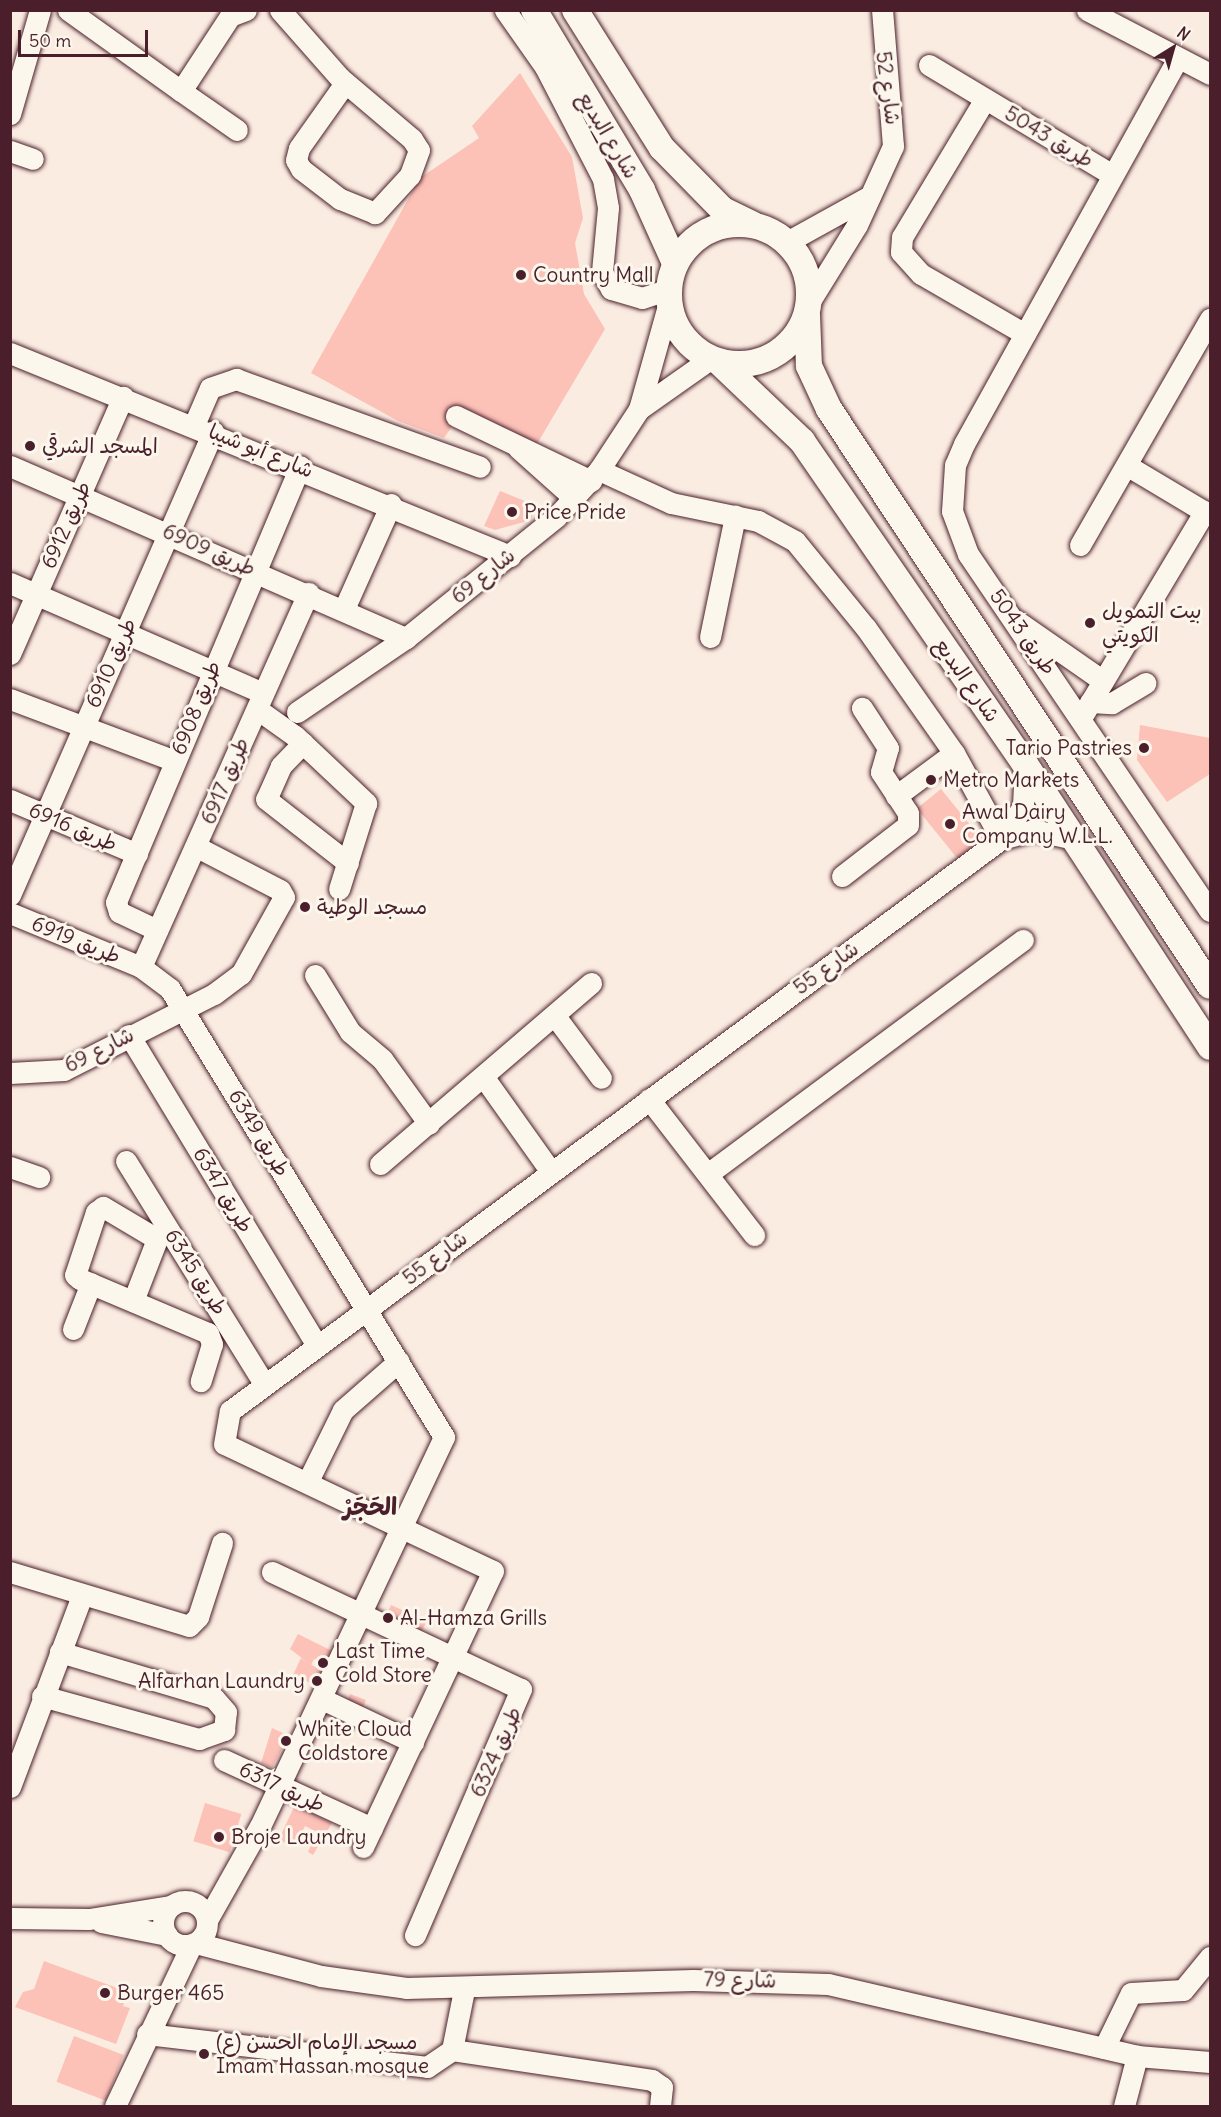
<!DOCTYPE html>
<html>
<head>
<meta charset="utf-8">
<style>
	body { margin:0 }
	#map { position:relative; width:1221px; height:2117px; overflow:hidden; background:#fbece1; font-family:Delius,"Playpen Sans Arabic",sans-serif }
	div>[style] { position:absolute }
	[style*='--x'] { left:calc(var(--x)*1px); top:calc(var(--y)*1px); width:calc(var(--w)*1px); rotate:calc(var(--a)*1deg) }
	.building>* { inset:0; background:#fcc1b7; transform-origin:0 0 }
	.roads { filter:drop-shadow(0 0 2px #4a1f2b) drop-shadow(0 0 2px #4a1f2b) }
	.minor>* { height:21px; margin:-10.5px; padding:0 10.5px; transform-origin:10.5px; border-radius:10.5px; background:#fbf7ec }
	.minor>.ring { margin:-10.5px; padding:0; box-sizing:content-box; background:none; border:21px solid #fbf7ec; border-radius:50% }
	.major>* { height:26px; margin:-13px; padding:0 13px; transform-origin:13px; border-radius:13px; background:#fbf7ec }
	.major>.ring { margin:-13px; padding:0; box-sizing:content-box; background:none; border:26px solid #fbf7ec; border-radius:50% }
	.dots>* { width:16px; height:16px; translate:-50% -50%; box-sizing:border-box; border:3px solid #fbf7ec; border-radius:50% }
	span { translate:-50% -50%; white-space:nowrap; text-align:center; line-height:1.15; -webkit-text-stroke:6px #fbf7ec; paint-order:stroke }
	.street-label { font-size:21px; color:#4a1f2b }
	.poi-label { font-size:21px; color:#4a1f2b }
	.left { translate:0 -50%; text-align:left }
	.right { translate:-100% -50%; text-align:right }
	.quarter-label { font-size:24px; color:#4a1f2b; font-weight:700 }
	.frame { position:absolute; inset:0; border:12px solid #4a1f2b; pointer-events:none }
	.north { position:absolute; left:1143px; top:18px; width:60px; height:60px; -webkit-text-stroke:4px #fbf7ec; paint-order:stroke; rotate:37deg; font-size:16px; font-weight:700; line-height:24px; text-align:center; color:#4a1f2b }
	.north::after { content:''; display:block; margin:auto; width:21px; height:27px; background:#4a1f2b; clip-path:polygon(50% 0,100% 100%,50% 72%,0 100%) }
	.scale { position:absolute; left:18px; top:30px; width:130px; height:27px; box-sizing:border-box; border:3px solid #4a1f2b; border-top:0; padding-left:8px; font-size:18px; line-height:21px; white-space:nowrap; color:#4a1f2b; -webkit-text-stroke:4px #fbf7ec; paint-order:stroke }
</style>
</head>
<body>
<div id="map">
	<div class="building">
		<i style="clip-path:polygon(520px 73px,572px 157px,583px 218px,575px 243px,584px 294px,605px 329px,534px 449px,460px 415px,444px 438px,398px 421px,311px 373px,420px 178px,479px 138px,472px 126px)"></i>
		<i style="clip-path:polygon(500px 491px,535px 505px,531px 520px,495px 530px,484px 526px)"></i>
		<i style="clip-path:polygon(1140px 725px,1210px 738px,1210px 774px,1167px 802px,1137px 760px)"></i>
		<i style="left:941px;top:789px;width:65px;height:31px;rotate:51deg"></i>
		<i style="left:391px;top:1605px;width:39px;height:15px;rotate:24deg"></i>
		<i style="clip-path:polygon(298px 1634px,332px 1651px,324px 1668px,322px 1662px,314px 1659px,311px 1665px,290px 1649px)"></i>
		<i style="clip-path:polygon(301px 1658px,323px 1672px,317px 1686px,293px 1675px)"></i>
		<i style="left:350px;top:1694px;width:17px;height:16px;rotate:21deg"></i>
		<i style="clip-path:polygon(272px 1728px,294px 1738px,289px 1748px,284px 1745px,272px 1768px,261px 1763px)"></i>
		<i style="left:205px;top:1803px;width:38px;height:40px;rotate:17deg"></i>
		<i style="clip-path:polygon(295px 1805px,332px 1823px,313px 1855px,308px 1852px,317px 1832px,305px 1826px,296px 1845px,278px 1841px)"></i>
		<i style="clip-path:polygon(44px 1961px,128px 1992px,123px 2006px,130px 2008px,116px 2044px,15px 2007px,23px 1992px,34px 1989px)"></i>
		<i style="left:74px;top:2036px;width:53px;height:49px;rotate:21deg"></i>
	</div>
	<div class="roads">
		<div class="minor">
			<i style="--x:68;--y:10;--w:139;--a:35.6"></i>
			<i style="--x:181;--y:91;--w:90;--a:-56.8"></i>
			<i style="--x:230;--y:16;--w:17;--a:-21"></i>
			<i style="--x:280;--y:10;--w:91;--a:48.6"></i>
			<i style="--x:340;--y:78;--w:94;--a:40.3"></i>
			<i style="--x:412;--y:139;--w:13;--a:58"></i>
			<i style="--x:419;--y:150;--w:27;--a:110"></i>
			<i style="--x:410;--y:175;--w:52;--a:132.6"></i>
			<i style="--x:375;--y:213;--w:38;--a:-158"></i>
			<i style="--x:340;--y:199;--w:49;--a:-142.4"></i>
			<i style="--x:301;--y:169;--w:10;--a:-119"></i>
			<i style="--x:296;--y:160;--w:12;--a:-76"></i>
			<i style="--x:299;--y:148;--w:80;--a:-54.7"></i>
			<i style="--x:505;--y:10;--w:70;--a:54.9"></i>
			<i style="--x:545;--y:67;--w:126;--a:62.6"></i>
			<i style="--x:603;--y:179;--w:29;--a:80"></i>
			<i style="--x:608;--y:208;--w:64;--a:95.4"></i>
			<i style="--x:602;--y:272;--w:19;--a:62"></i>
			<i style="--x:611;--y:289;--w:32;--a:16"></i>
			<i style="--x:642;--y:298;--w:28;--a:-18"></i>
			<i style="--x:1087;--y:10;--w:139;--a:27.5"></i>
			<i style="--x:1178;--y:58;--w:441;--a:119"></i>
			<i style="--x:964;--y:444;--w:23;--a:113"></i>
			<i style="--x:955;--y:465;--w:46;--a:93.7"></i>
			<i style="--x:952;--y:511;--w:46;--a:69.6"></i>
			<i style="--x:968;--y:554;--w:431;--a:55.9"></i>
			<i style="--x:929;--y:65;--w:214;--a:30.9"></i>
			<i style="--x:181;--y:91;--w:68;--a:34.9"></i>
			<i style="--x:985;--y:99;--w:161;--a:121"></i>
			<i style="--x:902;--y:237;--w:15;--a:94"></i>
			<i style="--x:901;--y:252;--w:30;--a:48"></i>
			<i style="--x:921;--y:274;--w:120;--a:30"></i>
			<i style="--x:10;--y:114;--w:108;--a:-73.9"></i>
			<i style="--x:10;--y:151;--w:24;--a:19"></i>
			<i style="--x:787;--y:242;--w:95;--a:-29"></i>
			<i style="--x:810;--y:301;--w:89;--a:-58.3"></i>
			<i style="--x:857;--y:225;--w:87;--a:-65.5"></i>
			<i style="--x:893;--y:146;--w:136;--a:-94.6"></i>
			<i style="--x:10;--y:353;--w:540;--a:22.1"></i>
			<i style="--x:639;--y:409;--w:111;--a:-74.3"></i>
			<i style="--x:456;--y:416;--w:150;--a:25.7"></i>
			<i style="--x:194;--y:425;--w:40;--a:-66.6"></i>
			<i style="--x:210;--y:388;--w:28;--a:-19"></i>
			<i style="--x:236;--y:379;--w:259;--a:19.8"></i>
			<i style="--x:518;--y:448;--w:75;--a:41.8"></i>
			<i style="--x:10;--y:466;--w:432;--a:23.5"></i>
			<i style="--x:1128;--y:466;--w:96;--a:30.9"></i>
			<i style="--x:599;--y:470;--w:79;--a:24.6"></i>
			<i style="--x:671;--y:503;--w:89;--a:11.7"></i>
			<i style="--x:758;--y:521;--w:42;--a:28.4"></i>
			<i style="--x:795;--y:541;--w:112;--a:50.8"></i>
			<i style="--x:866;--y:628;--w:153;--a:54.9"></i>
			<i style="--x:954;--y:753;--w:98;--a:61.3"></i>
			<i style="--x:1080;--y:545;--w:261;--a:-60.1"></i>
			<i style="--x:10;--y:583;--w:276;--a:23.5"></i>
			<i style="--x:344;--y:609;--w:115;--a:-65.9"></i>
			<i style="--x:1017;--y:621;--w:103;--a:34.8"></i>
			<i style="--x:710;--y:637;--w:124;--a:-78.3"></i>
			<i style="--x:10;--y:654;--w:281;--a:-66.3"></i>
			<i style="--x:10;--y:699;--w:176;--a:20.6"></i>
			<i style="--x:1090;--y:702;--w:22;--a:3"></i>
			<i style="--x:1112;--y:703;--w:39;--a:-31"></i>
			<i style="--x:257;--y:709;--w:47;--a:35.4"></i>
			<i style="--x:295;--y:736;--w:98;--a:43.3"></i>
			<i style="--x:366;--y:803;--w:90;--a:107.4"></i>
			<i style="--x:297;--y:712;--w:132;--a:-34.2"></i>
			<i style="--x:406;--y:638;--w:193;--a:-38.9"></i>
			<i style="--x:556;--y:517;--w:64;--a:-47.5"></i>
			<i style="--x:599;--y:470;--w:73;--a:-56.7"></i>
			<i style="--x:639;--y:409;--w:87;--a:-35.2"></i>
			<i style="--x:1081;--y:718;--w:241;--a:-59.1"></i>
			<i style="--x:303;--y:743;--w:32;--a:134"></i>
			<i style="--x:281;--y:766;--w:36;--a:114"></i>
			<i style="--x:266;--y:799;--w:104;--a:38"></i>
			<i style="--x:896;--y:796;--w:72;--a:-36.6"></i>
			<i style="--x:10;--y:800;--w:138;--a:23"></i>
			<i style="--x:1002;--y:839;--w:33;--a:-16"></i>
			<i style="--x:1034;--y:830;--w:41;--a:12.7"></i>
			<i style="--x:842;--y:876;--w:83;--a:-37.7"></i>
			<i style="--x:908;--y:825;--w:12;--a:-90"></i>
			<i style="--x:908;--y:813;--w:49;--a:-123.4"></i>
			<i style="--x:881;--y:772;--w:25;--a:-74"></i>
			<i style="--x:888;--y:748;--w:48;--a:-123"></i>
			<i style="--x:10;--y:895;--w:506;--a:-66.33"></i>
			<i style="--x:10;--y:913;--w:142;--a:22.4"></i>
			<i style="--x:141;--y:967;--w:36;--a:37"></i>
			<i style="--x:170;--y:989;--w:525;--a:58.55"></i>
			<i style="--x:444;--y:1437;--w:430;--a:115.3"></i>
			<i style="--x:260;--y:1826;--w:108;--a:119.4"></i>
			<i style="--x:157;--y:930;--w:42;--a:-154.7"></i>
			<i style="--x:119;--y:912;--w:10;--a:-107"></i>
			<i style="--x:116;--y:902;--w:473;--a:-67.1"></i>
			<i style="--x:141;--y:967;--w:410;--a:-65.9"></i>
			<i style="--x:315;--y:975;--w:67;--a:58.4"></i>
			<i style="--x:350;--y:1032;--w:42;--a:40.2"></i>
			<i style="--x:382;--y:1059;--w:80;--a:54.1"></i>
			<i style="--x:555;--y:1016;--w:77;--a:53.4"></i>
			<i style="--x:129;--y:1035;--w:363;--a:58.8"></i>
			<i style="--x:10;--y:1073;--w:54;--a:-3.2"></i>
			<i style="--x:64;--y:1070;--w:168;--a:-26.9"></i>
			<i style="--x:214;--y:994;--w:34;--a:-37"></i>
			<i style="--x:241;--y:974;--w:88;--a:-60.8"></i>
			<i style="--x:284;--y:897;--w:8;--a:-120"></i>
			<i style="--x:280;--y:890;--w:93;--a:-152.6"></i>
			<i style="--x:485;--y:1079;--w:114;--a:54.6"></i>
			<i style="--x:649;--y:1099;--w:172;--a:52.3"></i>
			<i style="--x:126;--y:1161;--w:262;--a:58.2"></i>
			<i style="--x:380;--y:1164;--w:278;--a:-40.6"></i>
			<i style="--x:10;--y:1167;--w:31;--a:19"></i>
			<i style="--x:709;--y:1173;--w:391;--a:-36.6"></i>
			<i style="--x:133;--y:1301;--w:66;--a:-68.8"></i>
			<i style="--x:157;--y:1239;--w:63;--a:-149.3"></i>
			<i style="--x:103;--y:1207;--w:9;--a:144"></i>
			<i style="--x:96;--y:1212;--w:66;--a:108.4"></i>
			<i style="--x:75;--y:1275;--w:6;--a:39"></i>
			<i style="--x:80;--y:1279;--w:139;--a:22.9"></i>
			<i style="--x:208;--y:1333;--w:12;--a:70"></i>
			<i style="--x:212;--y:1344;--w:39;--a:107"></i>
			<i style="--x:73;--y:1329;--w:49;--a:-68.6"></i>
			<i style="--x:308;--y:1481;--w:79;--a:-63.8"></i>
			<i style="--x:343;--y:1410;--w:74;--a:-41.2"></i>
			<i style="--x:10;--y:1572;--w:187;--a:16.8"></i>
			<i style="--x:189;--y:1626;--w:13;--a:-45"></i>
			<i style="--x:198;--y:1617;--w:78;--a:-72"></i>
			<i style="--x:272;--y:1572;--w:275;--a:25.2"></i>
			<i style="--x:521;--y:1689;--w:268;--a:113.3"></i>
			<i style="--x:42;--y:1696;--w:163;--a:15.3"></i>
			<i style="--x:199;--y:1739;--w:27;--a:-20"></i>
			<i style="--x:224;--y:1730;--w:18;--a:-84"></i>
			<i style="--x:226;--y:1712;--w:18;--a:-131"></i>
			<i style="--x:214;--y:1698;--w:161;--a:-163.4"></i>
			<i style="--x:322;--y:1699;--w:101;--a:25.3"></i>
			<i style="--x:224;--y:1760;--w:163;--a:24.7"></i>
			<i style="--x:10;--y:1787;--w:205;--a:-69.4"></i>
			<i style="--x:363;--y:1847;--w:305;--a:-64.8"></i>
			<i style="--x:493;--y:1571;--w:297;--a:-154.7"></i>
			<i style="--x:224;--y:1444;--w:34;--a:-80"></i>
			<i style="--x:230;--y:1411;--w:960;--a:-36.57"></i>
			<i style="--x:1001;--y:839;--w:40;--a:-56"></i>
			<i style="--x:1023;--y:806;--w:42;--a:-87.3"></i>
			<i class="ring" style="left:163px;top:1901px;width:23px;height:23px"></i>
			<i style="--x:10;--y:1918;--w:79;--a:0.7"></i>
			<i style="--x:89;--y:1919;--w:82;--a:-9.1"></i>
			<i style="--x:101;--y:1922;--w:67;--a:11.1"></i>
			<i style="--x:196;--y:1943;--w:129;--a:14.8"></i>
			<i style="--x:321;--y:1976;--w:86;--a:8"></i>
			<i style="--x:406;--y:1988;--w:287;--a:-1.6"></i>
			<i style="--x:693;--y:1980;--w:135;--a:1.7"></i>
			<i style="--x:828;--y:1984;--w:317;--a:13.1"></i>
			<i style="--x:1137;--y:2056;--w:73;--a:4.7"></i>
			<i style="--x:147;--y:2034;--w:282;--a:6.7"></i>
			<i style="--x:427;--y:2067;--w:30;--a:-34"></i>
			<i style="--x:452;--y:2050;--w:61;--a:-78.7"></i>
			<i style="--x:1104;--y:2048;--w:61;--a:-63.9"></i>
			<i style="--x:1131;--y:1993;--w:52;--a:-3.3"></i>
			<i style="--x:1183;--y:1990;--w:43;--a:-50.7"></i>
			<i style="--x:452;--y:2050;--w:202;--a:8.5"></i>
			<i style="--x:652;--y:2080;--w:12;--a:35"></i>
			<i style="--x:662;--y:2087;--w:19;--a:96"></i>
			<i style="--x:115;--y:2106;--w:179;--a:-64.6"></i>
			<i style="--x:1124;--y:2106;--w:52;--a:-75.4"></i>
		</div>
		<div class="major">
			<i style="--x:534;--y:10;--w:210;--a:59"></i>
			<i style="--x:642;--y:190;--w:80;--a:65.7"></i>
			<i style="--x:575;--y:10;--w:163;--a:57.8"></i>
			<i style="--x:662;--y:148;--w:87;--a:45.5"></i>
			<i style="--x:723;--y:210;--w:32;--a:26"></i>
			<i class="ring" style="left:669px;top:224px;width:114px;height:114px"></i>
			<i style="--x:807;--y:315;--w:51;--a:87.8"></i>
			<i style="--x:809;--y:366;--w:47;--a:65.1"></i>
			<i style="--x:829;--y:409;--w:691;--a:56.56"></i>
			<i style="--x:719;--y:362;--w:115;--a:43.6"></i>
			<i style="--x:802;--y:441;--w:393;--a:55.4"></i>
			<i style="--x:1025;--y:764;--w:338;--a:56.8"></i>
		</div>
	</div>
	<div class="dots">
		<i style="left:521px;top:275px;background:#4a1f2b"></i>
		<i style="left:30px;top:446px;background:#4a1f2b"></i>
		<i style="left:512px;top:512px;background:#4a1f2b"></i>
		<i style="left:1090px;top:623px;background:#4a1f2b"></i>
		<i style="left:1144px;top:748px;background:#4a1f2b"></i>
		<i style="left:931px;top:780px;background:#4a1f2b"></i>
		<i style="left:950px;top:824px;background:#4a1f2b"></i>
		<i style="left:305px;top:907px;background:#4a1f2b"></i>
		<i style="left:388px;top:1618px;background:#4a1f2b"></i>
		<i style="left:323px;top:1663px;background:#4a1f2b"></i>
		<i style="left:317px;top:1681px;background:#4a1f2b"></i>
		<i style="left:286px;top:1741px;background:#4a1f2b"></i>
		<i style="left:219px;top:1837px;background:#4a1f2b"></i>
		<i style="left:105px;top:1993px;background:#4a1f2b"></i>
		<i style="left:204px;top:2054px;background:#4a1f2b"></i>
	</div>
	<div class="street-label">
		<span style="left:888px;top:88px;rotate:82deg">شارع 52</span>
		<span style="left:608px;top:135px;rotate:59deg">شارع البديع</span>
		<span style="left:1049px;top:137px;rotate:31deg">طريق 5043</span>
		<span style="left:261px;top:451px;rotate:22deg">شارع أبو شيبا</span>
		<span style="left:66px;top:525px;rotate:-66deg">طريق 6912</span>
		<span style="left:209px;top:550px;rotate:24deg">طريق 6909</span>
		<span style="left:483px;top:576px;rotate:-39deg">شارع 69</span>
		<span style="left:1023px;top:632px;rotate:55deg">طريق 5043</span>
		<span style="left:111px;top:663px;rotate:-66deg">طريق 6910</span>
		<span style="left:967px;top:680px;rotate:55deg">شارع البديع</span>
		<span style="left:196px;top:708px;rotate:-68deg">طريق 6908</span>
		<span style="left:225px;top:781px;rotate:-67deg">طريق 6917</span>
		<span style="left:73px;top:827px;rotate:23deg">طريق 6916</span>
		<span style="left:76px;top:940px;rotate:22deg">طريق 6919</span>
		<span style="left:826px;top:968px;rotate:-36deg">شارع 55</span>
		<span style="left:99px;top:1050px;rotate:-27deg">شارع 69</span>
		<span style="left:259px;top:1133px;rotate:59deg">طريق 6349</span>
		<span style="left:223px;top:1190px;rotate:59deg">طريق 6347</span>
		<span style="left:435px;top:1258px;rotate:-37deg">شارع 55</span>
		<span style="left:196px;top:1272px;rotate:58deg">طريق 6345</span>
		<span style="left:496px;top:1752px;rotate:-66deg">طريق 6324</span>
		<span style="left:282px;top:1787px;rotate:25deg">طريق 6317</span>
		<span style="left:740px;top:1980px;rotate:1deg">شارع 79</span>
	</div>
	<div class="poi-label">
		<span class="left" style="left:533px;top:275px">Country Mall</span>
		<span class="left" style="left:42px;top:446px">المسجد الشرقي</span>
		<span class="left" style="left:524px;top:512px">Price Pride</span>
		<span class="left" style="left:1102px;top:623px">بيت التمويل<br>الكويتي</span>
		<span class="right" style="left:1132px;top:748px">Tario Pastries</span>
		<span class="left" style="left:943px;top:780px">Metro Markets</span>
		<span class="left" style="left:962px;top:824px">Awal Dairy<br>Company W.L.L.</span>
		<span class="left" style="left:317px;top:907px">مسجد الوطية</span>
		<span class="left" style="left:400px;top:1618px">Al-Hamza Grills</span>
		<span class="left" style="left:335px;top:1663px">Last Time<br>Cold Store</span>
		<span class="right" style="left:305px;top:1681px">Alfarhan Laundry</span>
		<span class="left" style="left:298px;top:1741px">White Cloud<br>Coldstore</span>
		<span class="left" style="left:231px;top:1837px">Broje Laundry</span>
		<span class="left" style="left:117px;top:1993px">Burger 465</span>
		<span class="left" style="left:216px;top:2054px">مسجد الإمام الحسن (ع)<br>Imam Hassan mosque</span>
	</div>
	<div class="quarter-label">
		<span style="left:370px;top:1507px">الحَجَرْ</span>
	</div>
	<div class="frame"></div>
	<div class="north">N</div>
	<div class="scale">50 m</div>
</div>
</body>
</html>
